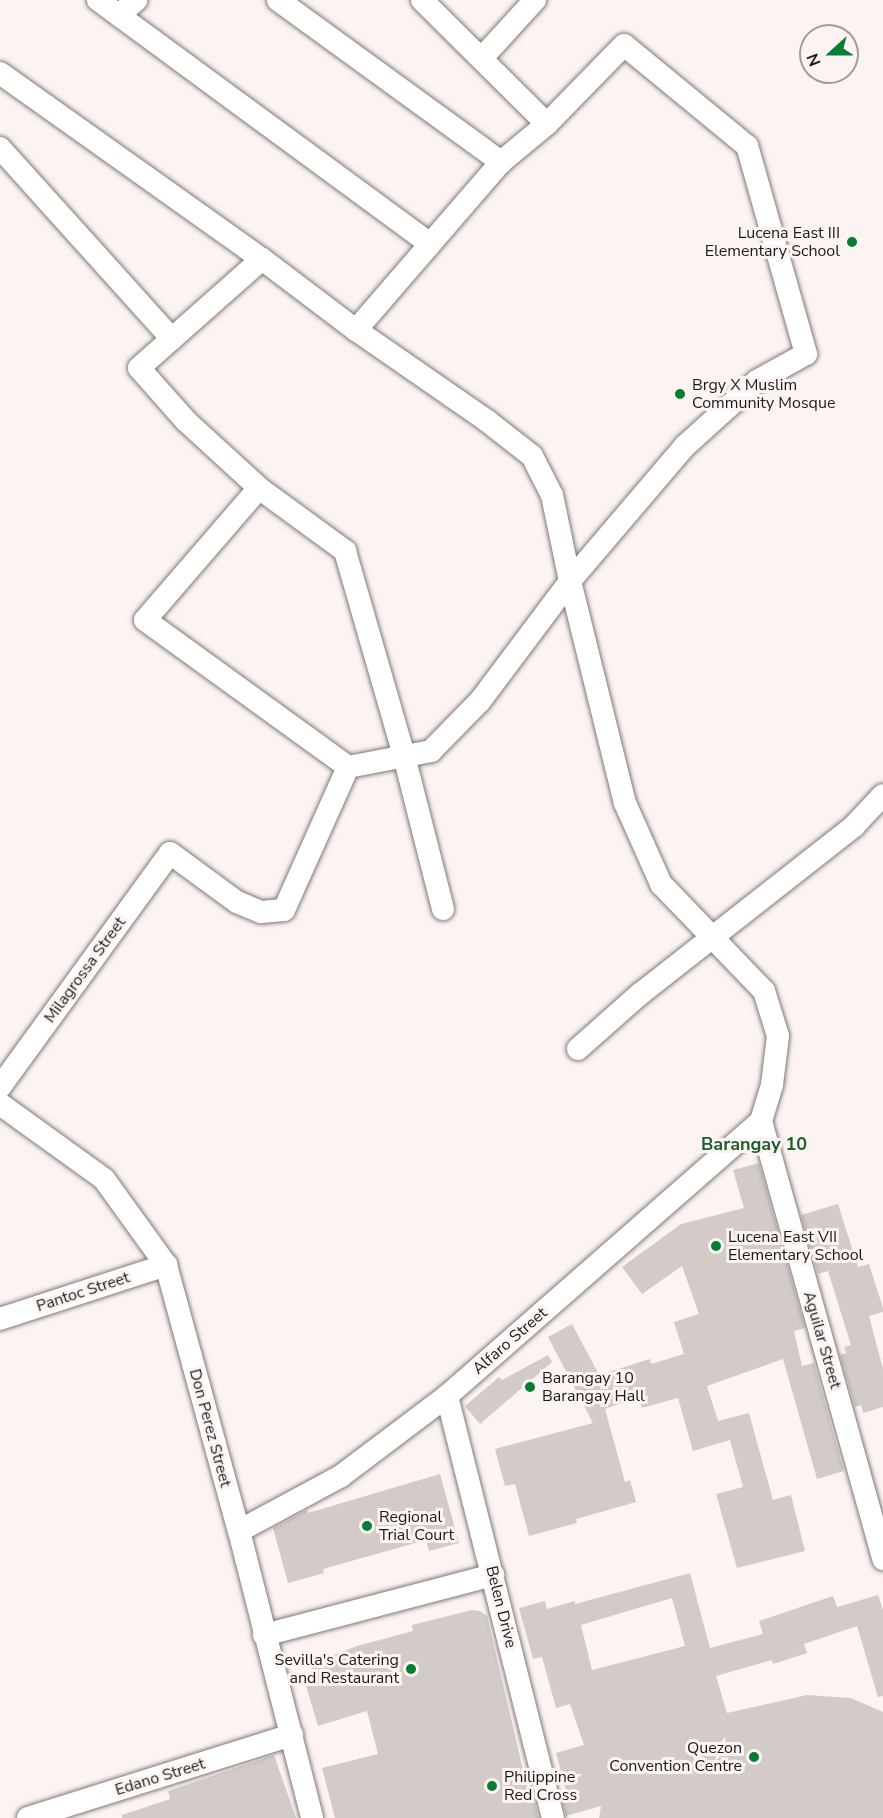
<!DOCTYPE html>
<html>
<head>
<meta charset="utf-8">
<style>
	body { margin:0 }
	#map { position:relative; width:883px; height:1818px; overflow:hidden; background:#fcf4f2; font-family:"Nunito Sans",sans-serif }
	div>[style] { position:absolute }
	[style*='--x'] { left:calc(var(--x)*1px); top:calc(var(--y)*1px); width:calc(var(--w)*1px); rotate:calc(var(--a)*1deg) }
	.building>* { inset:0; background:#d2cbc8 }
	.roads { filter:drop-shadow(0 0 2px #807977) drop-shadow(0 0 2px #807977) }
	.minor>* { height:22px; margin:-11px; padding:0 11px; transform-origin:11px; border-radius:11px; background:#fff }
	.dots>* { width:16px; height:16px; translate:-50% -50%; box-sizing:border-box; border:3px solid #fcf4f2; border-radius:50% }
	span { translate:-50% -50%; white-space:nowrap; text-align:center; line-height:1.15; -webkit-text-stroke:6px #fcf4f2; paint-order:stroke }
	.poi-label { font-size:16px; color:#1c1918 }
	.right { translate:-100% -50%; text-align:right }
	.left { translate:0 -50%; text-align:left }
	.street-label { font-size:16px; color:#1c1918 }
	.neighbourhood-label { font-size:18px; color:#1f5e2f; font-weight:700 }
	.north { position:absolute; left:799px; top:24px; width:60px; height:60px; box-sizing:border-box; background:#fcf4f2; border:2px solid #a29c9b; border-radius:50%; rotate:249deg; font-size:16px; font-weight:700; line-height:24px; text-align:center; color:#1c1918 }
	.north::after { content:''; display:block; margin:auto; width:21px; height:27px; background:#087d34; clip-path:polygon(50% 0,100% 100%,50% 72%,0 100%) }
</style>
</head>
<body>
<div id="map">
	<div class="building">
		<i style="clip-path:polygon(759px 1163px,805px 1328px,794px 1331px,802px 1366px,814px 1363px,844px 1471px,817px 1479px,783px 1359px,707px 1386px,718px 1421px,749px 1413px,773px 1500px,791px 1495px,805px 1551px,737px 1568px,716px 1494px,743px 1487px,730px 1440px,693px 1451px,678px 1398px,642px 1408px,638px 1397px,605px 1409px,625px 1482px,630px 1480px,636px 1502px,576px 1519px,577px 1523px,529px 1536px,515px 1484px,505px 1486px,495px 1449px,593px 1423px,548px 1337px,572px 1324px,599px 1375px,650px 1359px,651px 1364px,684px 1354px,674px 1322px,699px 1314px,682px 1266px,642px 1294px,622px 1267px,681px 1224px,744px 1208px,733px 1170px)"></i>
		<i style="clip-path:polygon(838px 1204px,858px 1267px,869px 1264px,883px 1308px,883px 1312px,869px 1316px,883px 1369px,883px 1407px,863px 1413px,861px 1405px,855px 1407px,840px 1355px,846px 1353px,844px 1347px,851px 1345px,828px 1271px,818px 1274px,801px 1215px)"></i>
		<i style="clip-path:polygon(548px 1355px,552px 1362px,480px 1424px,465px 1406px,499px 1377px,502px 1380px)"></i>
		<i style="clip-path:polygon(440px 1474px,459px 1543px,429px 1551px,426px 1540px,323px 1569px,324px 1573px,288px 1583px,273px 1528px,307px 1510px,308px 1513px)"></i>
		<i style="clip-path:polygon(evenodd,690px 1573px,710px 1648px,763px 1634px,759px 1621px,833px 1596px,837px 1607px,878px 1595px,883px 1610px,883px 1696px,878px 1697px,857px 1626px,804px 1644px,807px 1653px,773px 1664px,772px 1660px,716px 1676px,727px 1713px,807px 1695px,851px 1698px,883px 1712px,883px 1818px,599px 1818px,601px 1806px,566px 1816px,560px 1792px,566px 1791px,556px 1753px,584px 1745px,570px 1704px,556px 1708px,542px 1657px,533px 1659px,519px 1608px,545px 1601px,547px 1609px,575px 1601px,575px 1604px,690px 1573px,672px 1598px,685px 1646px,592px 1670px,581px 1625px,672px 1598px)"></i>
		<i style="clip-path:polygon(472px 1610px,480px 1611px,487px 1616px,530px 1800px,534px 1799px,539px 1818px,335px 1818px,322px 1768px,378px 1754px,367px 1711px,318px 1726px,306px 1686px,317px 1683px,310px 1664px,357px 1646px,413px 1631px,412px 1625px)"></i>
		<i style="clip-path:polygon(274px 1755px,296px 1818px,122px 1818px,122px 1815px,170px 1799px,168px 1791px)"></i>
	</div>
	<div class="roads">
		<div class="minor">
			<i style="--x:98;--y:0;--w:412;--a:36.3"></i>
			<i style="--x:278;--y:0;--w:276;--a:36"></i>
			<i style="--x:422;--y:0;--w:176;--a:44.8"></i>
			<i style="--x:119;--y:15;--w:23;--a:-41"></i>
			<i style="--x:482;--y:58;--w:79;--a:-47.6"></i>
			<i style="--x:0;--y:73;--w:321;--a:35.4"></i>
			<i style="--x:262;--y:259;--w:118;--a:37.1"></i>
			<i style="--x:356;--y:330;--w:158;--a:34.7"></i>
			<i style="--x:486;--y:420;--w:58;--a:38"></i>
			<i style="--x:532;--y:456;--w:44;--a:62.9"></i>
			<i style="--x:552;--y:495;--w:88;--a:78.2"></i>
			<i style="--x:570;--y:581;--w:229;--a:76.1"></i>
			<i style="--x:625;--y:803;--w:89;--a:66"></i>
			<i style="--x:661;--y:884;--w:149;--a:46.1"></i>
			<i style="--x:764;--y:991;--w:47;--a:72.7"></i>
			<i style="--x:778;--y:1036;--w:49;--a:97"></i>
			<i style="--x:772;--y:1085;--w:38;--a:107"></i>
			<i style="--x:0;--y:148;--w:257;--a:48"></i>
			<i style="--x:262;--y:259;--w:164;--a:138.5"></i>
			<i style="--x:139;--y:368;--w:71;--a:48.4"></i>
			<i style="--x:186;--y:421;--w:99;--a:42.5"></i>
			<i style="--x:259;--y:488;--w:174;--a:130.8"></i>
			<i style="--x:145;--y:620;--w:251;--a:35.9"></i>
			<i style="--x:348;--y:767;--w:85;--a:-10.9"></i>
			<i style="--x:431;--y:751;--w:70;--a:-45.6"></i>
			<i style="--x:480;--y:701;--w:150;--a:-53.1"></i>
			<i style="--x:570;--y:581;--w:177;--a:-49.6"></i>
			<i style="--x:685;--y:446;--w:97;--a:-42.1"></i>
			<i style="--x:757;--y:381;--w:56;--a:-28.9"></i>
			<i style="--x:806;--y:354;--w:216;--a:-105.8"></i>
			<i style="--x:747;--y:146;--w:159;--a:-140.6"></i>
			<i style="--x:624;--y:45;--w:110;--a:134.3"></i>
			<i style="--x:547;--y:124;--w:60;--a:140.4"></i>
			<i style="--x:501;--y:162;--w:222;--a:130.8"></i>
			<i style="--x:259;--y:488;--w:107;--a:36.2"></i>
			<i style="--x:345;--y:551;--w:213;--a:73.9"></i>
			<i style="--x:404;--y:756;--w:158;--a:75.7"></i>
			<i style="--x:578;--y:1049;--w:83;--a:-41.6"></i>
			<i style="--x:640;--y:994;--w:272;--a:-38.1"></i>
			<i style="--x:854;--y:826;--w:42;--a:-46.9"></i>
			<i style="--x:0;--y:1087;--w:289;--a:-54"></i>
			<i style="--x:170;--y:853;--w:83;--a:36.2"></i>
			<i style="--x:237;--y:902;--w:26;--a:23"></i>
			<i style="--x:261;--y:912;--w:23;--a:-5"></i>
			<i style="--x:284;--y:910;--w:157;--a:-65.9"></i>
			<i style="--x:0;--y:1104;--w:128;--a:35.8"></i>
			<i style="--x:104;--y:1179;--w:106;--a:54.2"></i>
			<i style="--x:166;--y:1265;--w:276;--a:74.7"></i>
			<i style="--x:239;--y:1531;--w:296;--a:75.7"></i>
			<i style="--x:761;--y:1121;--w:455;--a:74.4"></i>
			<i style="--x:0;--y:1319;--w:175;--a:-18"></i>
			<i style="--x:447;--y:1396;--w:435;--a:75.9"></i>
			<i style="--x:239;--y:1531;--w:116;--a:-28.3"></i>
			<i style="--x:341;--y:1476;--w:133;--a:-37"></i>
			<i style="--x:447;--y:1396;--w:417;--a:-41.2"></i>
			<i style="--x:264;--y:1635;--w:237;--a:-14.7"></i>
			<i style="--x:28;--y:1818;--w:277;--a:-17.5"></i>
		</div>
	</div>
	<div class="dots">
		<i style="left:852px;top:242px;background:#087d34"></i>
		<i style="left:680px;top:394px;background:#087d34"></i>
		<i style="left:716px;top:1246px;background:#087d34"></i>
		<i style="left:530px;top:1387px;background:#087d34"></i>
		<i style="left:367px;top:1526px;background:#087d34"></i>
		<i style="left:411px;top:1669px;background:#087d34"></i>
		<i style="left:754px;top:1757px;background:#087d34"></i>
		<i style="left:492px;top:1786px;background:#087d34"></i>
	</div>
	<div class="poi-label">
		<span class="right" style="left:840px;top:242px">Lucena East III<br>Elementary School</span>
		<span class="left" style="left:692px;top:394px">Brgy X Muslim<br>Community Mosque</span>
		<span class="left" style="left:728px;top:1246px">Lucena East VII<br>Elementary School</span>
		<span class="left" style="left:542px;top:1387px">Barangay 10<br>Barangay Hall</span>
		<span class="left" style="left:379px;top:1526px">Regional<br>Trial Court</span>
		<span class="right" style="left:399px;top:1669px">Sevilla's Catering<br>and Restaurant</span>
		<span class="right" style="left:742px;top:1757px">Quezon<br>Convention Centre</span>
		<span class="left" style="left:504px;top:1786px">Philippine<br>Red Cross</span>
	</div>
	<div class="street-label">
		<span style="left:85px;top:970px;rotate:-54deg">Milagrossa Street</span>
		<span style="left:83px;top:1292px;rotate:-18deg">Pantoc Street</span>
		<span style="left:822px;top:1340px;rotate:74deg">Aguilar Street</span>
		<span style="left:510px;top:1341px;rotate:-41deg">Alfaro Street</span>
		<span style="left:210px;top:1428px;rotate:75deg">Don Perez Street</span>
		<span style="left:501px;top:1607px;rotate:76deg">Belen Drive</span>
		<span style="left:160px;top:1777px;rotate:-17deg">Edano Street</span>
	</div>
	<div class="neighbourhood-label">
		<span style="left:754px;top:1144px">Barangay 10</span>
	</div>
	<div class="north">N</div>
</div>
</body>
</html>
